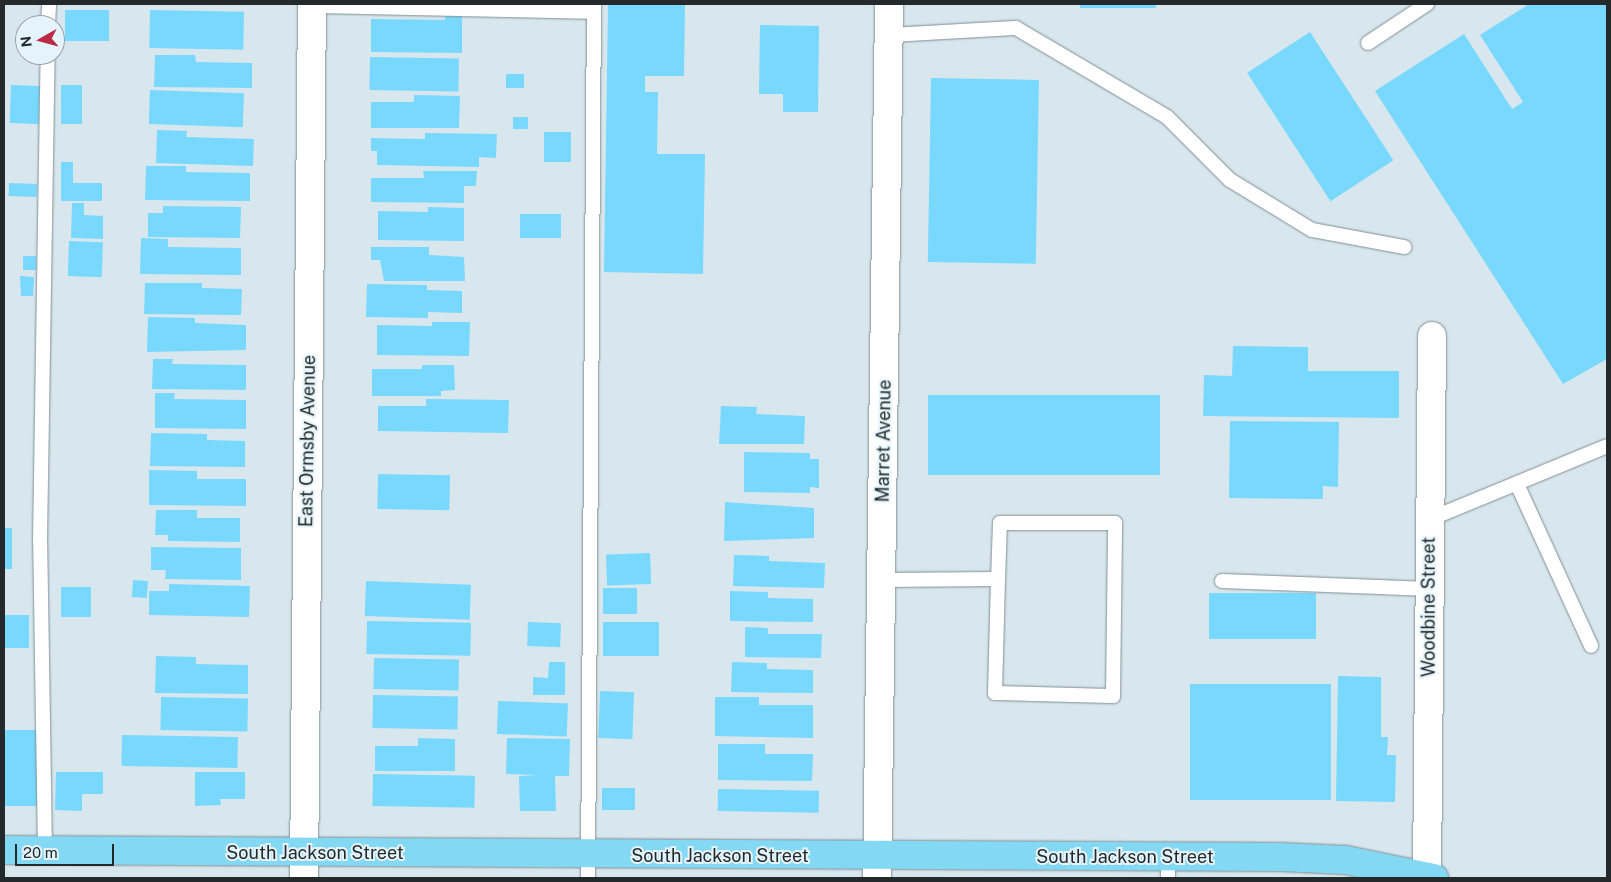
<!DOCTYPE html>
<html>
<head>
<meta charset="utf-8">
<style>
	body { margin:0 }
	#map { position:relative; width:1611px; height:882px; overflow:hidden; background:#d8e7ee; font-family:"Public Sans",sans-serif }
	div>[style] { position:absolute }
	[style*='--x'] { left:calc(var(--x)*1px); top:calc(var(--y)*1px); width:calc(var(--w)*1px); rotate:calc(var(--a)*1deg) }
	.building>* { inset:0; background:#79d8fd; transform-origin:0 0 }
	.roads { filter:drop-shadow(0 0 1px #818f94) drop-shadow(0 0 1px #818f94) }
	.lane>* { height:14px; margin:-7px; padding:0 7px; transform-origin:7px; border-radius:7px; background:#fff }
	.street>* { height:28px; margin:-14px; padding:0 14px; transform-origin:14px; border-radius:14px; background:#fff }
	.primary>* { height:28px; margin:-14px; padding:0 14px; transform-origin:14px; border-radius:14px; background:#83d8f4 }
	span { translate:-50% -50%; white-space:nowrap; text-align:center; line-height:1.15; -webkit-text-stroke:4px #e5f4fb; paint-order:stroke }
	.street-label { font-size:18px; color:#242a2c }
	.frame { position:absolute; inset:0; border:5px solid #242a2c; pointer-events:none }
	.north { position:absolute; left:15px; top:15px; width:50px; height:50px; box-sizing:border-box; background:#e5f4fb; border:1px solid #98a3a8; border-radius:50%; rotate:263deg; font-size:14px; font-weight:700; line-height:20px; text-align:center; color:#242a2c }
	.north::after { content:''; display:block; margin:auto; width:18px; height:22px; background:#bc2b46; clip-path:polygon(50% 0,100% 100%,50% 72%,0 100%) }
	.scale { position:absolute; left:15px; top:844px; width:99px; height:22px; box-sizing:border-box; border:2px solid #242a2c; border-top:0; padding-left:6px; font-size:15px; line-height:18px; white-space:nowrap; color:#242a2c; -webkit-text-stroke:4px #e5f4fb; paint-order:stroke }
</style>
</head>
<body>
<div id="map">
	<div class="building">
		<i style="clip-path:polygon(608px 4px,685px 4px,684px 76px,645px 76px,645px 92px,658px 92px,657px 154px,705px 154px,703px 274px,604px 272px)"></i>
		<i style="left:1080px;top:4px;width:76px;height:4px"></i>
		<i style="clip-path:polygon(1529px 4px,1607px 4px,1607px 359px,1563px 384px,1375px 91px,1464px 34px,1512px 109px,1523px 102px,1480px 35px)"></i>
		<i style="left:65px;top:10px;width:44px;height:31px"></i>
		<i style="left:150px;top:10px;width:94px;height:38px;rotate:1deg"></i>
		<i style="clip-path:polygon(445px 15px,462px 15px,462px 53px,371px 52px,371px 19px,445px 20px)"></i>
		<i style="clip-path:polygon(760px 25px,819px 26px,818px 112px,783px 112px,783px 94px,759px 94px)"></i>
		<i style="left:1310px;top:32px;width:153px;height:75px;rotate:57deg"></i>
		<i style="clip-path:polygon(155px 55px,195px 55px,196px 62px,252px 63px,252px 88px,154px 87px)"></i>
		<i style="left:370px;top:57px;width:89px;height:33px;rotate:1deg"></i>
		<i style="left:506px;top:74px;width:18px;height:14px"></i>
		<i style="left:931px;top:78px;width:108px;height:184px;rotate:1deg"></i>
		<i style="left:11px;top:85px;width:29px;height:38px;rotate:2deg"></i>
		<i style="left:61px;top:85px;width:21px;height:39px"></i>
		<i style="left:150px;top:90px;width:94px;height:34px;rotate:2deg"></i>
		<i style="clip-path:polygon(414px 95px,460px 96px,459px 128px,371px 128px,371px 102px,414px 102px)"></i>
		<i style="left:513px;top:117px;width:15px;height:12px"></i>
		<i style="clip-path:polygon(157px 130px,187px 131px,186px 137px,254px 139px,253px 166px,156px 163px)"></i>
		<i style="left:544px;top:132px;width:27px;height:30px"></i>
		<i style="clip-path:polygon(425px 133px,497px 134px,496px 158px,479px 157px,479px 167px,377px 165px,377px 151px,371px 151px,371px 138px,425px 139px)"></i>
		<i style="clip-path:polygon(61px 162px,73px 162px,73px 183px,102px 183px,102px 201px,61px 201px)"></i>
		<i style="clip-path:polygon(146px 166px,186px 166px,186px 172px,250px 173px,250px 201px,145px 200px)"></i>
		<i style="clip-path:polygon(423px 171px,477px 171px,476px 186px,464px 186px,464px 203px,371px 202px,371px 178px,424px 178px)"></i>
		<i style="left:9px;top:183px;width:28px;height:13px;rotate:2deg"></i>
		<i style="clip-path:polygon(72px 203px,84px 203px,84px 215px,103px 216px,103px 239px,71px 238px)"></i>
		<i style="clip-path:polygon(163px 206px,241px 207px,240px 238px,148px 237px,148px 213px,163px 213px)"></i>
		<i style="clip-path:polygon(428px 207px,464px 208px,464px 241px,378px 240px,378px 211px,428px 212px)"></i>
		<i style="left:561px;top:214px;width:24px;height:41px;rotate:90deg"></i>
		<i style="clip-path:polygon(141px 238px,168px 239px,168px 247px,241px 248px,241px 275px,140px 274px)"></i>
		<i style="left:69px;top:241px;width:34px;height:35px;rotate:2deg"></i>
		<i style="clip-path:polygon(371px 247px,429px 247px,429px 255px,464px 257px,465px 281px,384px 281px,380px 260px,371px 260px)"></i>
		<i style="left:23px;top:256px;width:13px;height:14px"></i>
		<i style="clip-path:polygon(20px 276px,34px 277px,33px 296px,21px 296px)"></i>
		<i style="clip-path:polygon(145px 283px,202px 283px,202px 288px,242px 289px,241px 315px,144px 314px)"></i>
		<i style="clip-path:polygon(367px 284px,427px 285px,427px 290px,462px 291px,462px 313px,428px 312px,428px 318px,366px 317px)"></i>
		<i style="clip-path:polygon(148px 317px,195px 318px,195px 323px,246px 325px,246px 350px,147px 352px)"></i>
		<i style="clip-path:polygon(432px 322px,470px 322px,469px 356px,377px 355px,377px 325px,432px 326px)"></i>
		<i style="clip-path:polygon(1233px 346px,1308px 347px,1308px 371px,1399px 371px,1399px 418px,1203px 416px,1204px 375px,1232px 376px)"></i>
		<i style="clip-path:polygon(153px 359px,173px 359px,172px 364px,246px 365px,246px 390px,152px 389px)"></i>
		<i style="clip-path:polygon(422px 365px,454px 365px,455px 390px,441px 391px,441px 396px,372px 396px,372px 369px,422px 369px)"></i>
		<i style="clip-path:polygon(155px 393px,175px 393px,174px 399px,246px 400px,246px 429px,155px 428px)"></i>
		<i style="left:928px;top:395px;width:232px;height:80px"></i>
		<i style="clip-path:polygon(426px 399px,509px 400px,508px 433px,378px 431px,378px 406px,426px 406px)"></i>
		<i style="clip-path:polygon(721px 406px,757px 407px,756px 414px,805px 416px,804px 444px,719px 444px)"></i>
		<i style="clip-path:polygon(1230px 421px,1339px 422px,1338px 487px,1323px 486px,1323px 499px,1229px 498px)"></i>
		<i style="clip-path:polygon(151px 433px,207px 434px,207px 440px,245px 441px,245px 467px,150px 466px)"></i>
		<i style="clip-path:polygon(744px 452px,810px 453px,810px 459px,819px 459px,819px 488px,810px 487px,810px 493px,744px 492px)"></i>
		<i style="clip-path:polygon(149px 470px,197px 471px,197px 479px,246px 479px,246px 506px,149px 505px)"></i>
		<i style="left:378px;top:474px;width:72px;height:35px;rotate:1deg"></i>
		<i style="clip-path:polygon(725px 502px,814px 508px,814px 538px,724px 541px)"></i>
		<i style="clip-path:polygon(156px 510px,197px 510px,197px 518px,240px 518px,240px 542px,168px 541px,168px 535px,155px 535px)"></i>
		<i style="left:4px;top:528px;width:8px;height:41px"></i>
		<i style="clip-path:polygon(151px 547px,241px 548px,241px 580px,165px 579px,166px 570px,151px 570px)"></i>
		<i style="left:650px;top:553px;width:31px;height:44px;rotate:88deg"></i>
		<i style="clip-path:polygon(734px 555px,769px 556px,769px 561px,825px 563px,824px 588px,733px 586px)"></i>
		<i style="left:133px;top:580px;width:15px;height:17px;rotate:4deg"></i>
		<i style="left:366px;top:581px;width:105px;height:35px;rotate:2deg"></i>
		<i style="clip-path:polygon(169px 584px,250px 586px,249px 617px,149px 615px,149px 591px,169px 591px)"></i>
		<i style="left:61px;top:587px;width:30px;height:30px"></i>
		<i style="left:637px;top:588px;width:26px;height:34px;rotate:90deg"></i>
		<i style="clip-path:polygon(730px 591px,768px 592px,768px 598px,813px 599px,813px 622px,730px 621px)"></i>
		<i style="left:1209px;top:593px;width:107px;height:46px"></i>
		<i style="left:4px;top:615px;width:25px;height:33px"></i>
		<i style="left:367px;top:621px;width:104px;height:33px;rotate:1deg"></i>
		<i style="left:528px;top:622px;width:33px;height:24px;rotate:2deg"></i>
		<i style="left:603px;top:622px;width:56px;height:34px"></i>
		<i style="clip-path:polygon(745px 627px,768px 628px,768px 634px,822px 634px,821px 658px,745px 657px)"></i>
		<i style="clip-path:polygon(156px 656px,196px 657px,196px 664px,248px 665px,248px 694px,155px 693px)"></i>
		<i style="left:374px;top:658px;width:85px;height:31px;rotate:1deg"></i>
		<i style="clip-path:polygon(549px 662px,565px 662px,565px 695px,533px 695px,533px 677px,548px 678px)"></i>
		<i style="clip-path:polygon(732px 662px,767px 663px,767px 669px,813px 670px,813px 693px,731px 692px)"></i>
		<i style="clip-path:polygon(1338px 676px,1381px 677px,1381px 737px,1388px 737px,1387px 755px,1396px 755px,1395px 802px,1336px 801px)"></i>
		<i style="left:1190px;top:684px;width:141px;height:116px"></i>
		<i style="left:600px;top:691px;width:34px;height:47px;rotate:2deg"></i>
		<i style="left:373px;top:695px;width:85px;height:33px;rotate:1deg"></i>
		<i style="left:161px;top:697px;width:87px;height:33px;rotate:1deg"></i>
		<i style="clip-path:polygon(715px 697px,759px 697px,759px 705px,813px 705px,813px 738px,715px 736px)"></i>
		<i style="left:498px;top:701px;width:70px;height:33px;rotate:2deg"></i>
		<i style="left:4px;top:730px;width:33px;height:76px"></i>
		<i style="left:122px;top:735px;width:116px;height:31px;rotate:1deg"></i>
		<i style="clip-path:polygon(418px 738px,455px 739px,455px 771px,375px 771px,375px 746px,418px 746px)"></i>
		<i style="clip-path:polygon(507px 738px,570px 739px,569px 776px,555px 776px,556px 811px,520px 811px,519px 776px,539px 775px,506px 774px)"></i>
		<i style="clip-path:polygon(718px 744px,765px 744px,765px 754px,813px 754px,812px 781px,718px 780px)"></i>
		<i style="clip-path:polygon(56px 772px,103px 772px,103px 794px,82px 794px,82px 811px,55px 810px)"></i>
		<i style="clip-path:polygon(195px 772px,245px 772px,245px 799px,220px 799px,221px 805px,195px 806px)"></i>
		<i style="left:373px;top:774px;width:102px;height:32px;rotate:1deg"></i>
		<i style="left:602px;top:788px;width:33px;height:22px"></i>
		<i style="left:718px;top:789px;width:101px;height:22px;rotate:1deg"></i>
	</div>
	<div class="roads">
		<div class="lane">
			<i style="--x:312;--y:6;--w:282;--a:1.2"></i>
			<i style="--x:48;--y:25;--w:21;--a:-87"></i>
			<i style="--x:889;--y:35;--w:127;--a:-3.2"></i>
			<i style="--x:1016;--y:28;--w:175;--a:30.5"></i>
			<i style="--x:1167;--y:117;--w:89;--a:45"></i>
			<i style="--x:1230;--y:180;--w:96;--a:31.4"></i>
			<i style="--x:1312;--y:230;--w:94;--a:10.5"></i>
			<i style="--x:1368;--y:43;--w:71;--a:-33.5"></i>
			<i style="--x:1517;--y:484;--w:178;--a:65.4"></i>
			<i style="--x:1430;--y:519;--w:191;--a:-22.4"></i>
			<i style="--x:882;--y:580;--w:116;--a:-0.5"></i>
			<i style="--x:998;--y:579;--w:114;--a:91.5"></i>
			<i style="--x:995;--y:693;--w:118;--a:1.5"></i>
			<i style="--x:1113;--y:696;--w:173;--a:-89.3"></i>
			<i style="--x:1115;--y:523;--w:115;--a:180"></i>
			<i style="--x:1000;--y:523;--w:56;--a:92"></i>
			<i style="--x:1222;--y:581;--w:208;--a:2.2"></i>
			<i style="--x:45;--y:850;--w:309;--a:-90.9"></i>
			<i style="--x:40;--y:541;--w:486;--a:-89.1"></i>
			<i style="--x:588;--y:878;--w:874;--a:-89.61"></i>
			<i style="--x:1168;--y:878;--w:21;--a:-90"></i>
		</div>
		<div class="street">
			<i style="--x:304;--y:878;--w:874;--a:-89.48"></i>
			<i style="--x:877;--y:878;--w:874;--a:-89.21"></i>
			<i style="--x:1427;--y:878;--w:542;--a:-89.47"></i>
		</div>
		<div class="primary">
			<i style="--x:4;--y:850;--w:1276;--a:0.31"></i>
			<i style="--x:1280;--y:857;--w:66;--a:2.6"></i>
			<i style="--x:1346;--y:860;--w:90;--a:11.6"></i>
		</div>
	</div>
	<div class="street-label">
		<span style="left:308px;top:441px;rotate:-89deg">East Ormsby Avenue</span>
		<span style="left:884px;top:441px;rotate:-89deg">Marret Avenue</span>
		<span style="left:1429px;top:607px;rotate:-90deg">Woodbine Street</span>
		<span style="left:315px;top:853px">South Jackson Street</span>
		<span style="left:720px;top:856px">South Jackson Street</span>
		<span style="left:1125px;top:857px">South Jackson Street</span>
	</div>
	<div class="frame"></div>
	<div class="north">N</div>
	<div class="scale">20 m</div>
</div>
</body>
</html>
